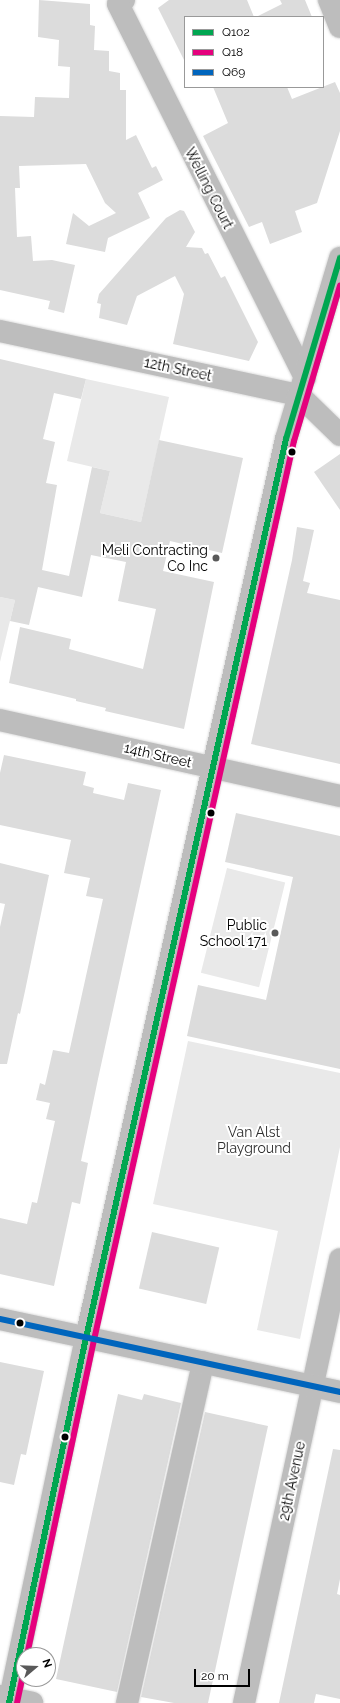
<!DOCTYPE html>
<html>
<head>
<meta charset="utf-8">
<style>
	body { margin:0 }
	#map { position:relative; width:340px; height:1703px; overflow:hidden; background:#fff; font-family:Raleway,sans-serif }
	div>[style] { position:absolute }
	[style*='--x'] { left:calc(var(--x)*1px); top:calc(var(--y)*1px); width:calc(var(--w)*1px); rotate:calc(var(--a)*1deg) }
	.green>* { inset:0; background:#e9e9e9; transform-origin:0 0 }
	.building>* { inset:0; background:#dcdcdc; transform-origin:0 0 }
	.roads { filter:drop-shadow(0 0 1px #dbdbdb) drop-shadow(0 0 1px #dbdbdb) }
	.minor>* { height:22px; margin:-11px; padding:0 11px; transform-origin:11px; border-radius:11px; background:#bdbdbd }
	.major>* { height:22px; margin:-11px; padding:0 11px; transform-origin:11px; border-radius:11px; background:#bdbdbd }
	.bus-1>* { height:6px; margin:-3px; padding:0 3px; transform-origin:3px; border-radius:3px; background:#00a651 }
	.bus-2>* { height:6px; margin:-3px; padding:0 3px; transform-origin:3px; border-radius:3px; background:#e5007d }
	.bus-3>* { height:6px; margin:-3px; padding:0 3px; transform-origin:3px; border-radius:3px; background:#0065bd }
	.dots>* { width:11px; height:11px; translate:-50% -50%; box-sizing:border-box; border:2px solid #fff; border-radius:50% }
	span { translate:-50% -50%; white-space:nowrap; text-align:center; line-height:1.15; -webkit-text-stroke:4px #fff; paint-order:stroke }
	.street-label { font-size:14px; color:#000 }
	.poi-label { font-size:14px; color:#000 }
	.right { translate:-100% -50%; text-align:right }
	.park-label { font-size:14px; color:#2e2e2e }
	.legend { position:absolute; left:184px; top:16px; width:140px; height:72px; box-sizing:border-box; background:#fff; border:1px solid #999; margin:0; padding:5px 7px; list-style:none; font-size:12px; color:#000 }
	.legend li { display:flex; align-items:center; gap:8px; height:20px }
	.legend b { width:20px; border:1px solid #999 }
	.north { position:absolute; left:16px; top:1647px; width:40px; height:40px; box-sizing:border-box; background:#fff; border:1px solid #999; border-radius:50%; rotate:71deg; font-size:11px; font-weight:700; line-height:16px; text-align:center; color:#000 }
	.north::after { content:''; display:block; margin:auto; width:14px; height:18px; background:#595959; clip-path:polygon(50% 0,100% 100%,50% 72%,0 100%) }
	.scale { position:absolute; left:194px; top:1669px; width:56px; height:18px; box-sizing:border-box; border:2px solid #000; border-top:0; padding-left:5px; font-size:12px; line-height:14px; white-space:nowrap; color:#000; -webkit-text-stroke:3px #fff; paint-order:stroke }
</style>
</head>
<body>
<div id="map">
	<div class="green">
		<i style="clip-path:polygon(86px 379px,169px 397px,141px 522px,100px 513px,110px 471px,67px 461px)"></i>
		<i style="clip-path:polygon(0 597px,15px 600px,0 662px)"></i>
		<i style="left:227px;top:868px;width:60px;height:108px;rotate:14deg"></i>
		<i style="clip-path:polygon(188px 1041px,340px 1073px,340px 1147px,300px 1339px,257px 1330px,278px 1231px,153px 1204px)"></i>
	</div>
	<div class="building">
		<i style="clip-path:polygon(39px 0,90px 4px,90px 25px,95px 26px,94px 50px,109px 51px,109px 71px,120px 73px,120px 90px,126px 90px,126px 140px,136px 135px,152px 168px,156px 166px,163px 180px,138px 193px,150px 218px,108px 238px,105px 252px,66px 244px,73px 213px,89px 226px,116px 213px,105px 203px,86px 164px,19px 166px,20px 188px,15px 188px,17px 237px,31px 236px,33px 261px,52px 260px,75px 265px,64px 313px,48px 309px,50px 301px,0 290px,0 116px,34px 117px,35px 97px,69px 98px,70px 67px,58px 66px,59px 40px,38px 37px)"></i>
		<i style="clip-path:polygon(169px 0,247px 0,254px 17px,185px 17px,185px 62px,158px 8px)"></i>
		<i style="clip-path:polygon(280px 0,305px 0,312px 17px,256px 17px,282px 4px)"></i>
		<i style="clip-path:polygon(335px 82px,340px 93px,340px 131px,317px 203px,295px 211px,302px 232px,270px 244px,262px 222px,249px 227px,203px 136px,228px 123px,213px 87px,287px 87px,292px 99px)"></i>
		<i style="clip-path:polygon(180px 210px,184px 211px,195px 232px,186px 247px,202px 248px,205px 254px,208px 253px,221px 278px,225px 276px,258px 342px,249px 361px,173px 344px,184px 294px,175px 276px,137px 296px,127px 325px,99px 318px,101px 304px,97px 303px,99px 294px,166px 218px)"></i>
		<i style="clip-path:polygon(0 359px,86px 379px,81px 399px,54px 393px,43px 439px,55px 442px,46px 483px,57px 485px,42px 570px,69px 576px,92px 467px,110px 471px,100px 513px,141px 522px,159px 440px,243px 458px,222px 553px,170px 541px,163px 571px,214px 582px,184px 729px,105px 711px,106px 708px,76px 701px,76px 699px,9px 683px,20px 627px,71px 639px,69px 649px,143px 669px,156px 609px,118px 601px,126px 562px,91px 555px,82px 597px,38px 587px,29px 625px,10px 621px,15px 600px,0 597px)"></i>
		<i style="clip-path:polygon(340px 454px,340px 510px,314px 472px)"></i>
		<i style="clip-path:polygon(297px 527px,314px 530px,303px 581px,310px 583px,307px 593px,340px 600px,340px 764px,251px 744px,292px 560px)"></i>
		<i style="clip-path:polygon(4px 755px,86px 772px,83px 785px,94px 788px,93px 793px,124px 800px,128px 783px,161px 790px,98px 1079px,81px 1161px,88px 1163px,80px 1204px,72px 1202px,54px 1286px,0 1274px,0 1218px,27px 1224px,32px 1202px,37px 1203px,55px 1121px,46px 1119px,50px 1103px,36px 1100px,40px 1083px,45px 1085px,53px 1050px,69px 1053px,103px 899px,86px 896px,90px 878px,64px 873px,71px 840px,0 825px,0 773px)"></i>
		<i style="clip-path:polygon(236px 813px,340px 836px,340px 1069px,187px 1036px,198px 985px,266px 1000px,293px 877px,225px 862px)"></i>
		<i style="clip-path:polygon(0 863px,49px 875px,25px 991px,20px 1014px,18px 1013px,7px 1064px,0 1064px,0 927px,5px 904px,0 903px)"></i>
		<i style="left:152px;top:1232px;width:69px;height:58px;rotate:13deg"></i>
		<i style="clip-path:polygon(0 1362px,44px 1371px,26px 1455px,21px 1454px,14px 1485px,0 1482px)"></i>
		<i style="clip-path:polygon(118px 1394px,142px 1400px,144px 1394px,181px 1403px,117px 1692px,56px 1679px)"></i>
		<i style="clip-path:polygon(205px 1412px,268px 1426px,208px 1703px,174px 1703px,141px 1697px)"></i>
		<i style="clip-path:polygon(333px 1449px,340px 1450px,340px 1579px,337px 1594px,340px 1595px,340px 1699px,316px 1694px,314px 1703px,279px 1703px)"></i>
	</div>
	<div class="roads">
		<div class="minor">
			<i style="--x:124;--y:0;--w:7;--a:146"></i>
			<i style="--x:118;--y:4;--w:418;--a:63.4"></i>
			<i style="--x:329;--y:0;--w:29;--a:68"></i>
			<i style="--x:0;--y:331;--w:306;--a:12.1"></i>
			<i style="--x:299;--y:395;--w:57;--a:44.3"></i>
			<i style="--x:0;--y:720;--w:348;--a:12.6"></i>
			<i style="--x:0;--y:1696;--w:33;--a:12"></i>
			<i style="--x:9;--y:1703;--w:373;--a:-78.1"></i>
			<i style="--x:86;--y:1338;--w:921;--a:-77.46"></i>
			<i style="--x:286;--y:439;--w:189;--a:-73.4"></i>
			<i style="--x:127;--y:1703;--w:349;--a:-77.4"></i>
			<i style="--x:244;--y:1703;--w:454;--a:-77.8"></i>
		</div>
		<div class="major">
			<i style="--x:0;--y:1319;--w:348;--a:12.1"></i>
		</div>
	</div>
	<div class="bus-1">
		<i style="--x:9;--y:1703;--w:373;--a:-78.1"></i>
		<i style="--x:86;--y:1338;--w:921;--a:-77.46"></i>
		<i style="--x:286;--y:439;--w:189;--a:-73.4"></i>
	</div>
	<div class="bus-2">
		<i style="--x:27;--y:1655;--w:322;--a:-78"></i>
		<i style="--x:94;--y:1340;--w:921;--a:-77.46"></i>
		<i style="--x:294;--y:441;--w:162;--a:-73.5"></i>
		<i style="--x:17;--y:1703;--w:33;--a:-78"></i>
	</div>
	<div class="bus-3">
		<i style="--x:0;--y:1319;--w:348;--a:12.1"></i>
	</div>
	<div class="dots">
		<i style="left:292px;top:452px;background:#000"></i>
		<i style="left:216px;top:558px;background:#595959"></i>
		<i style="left:211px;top:813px;background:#000"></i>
		<i style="left:275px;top:933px;background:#595959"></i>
		<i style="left:20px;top:1323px;background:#000"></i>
		<i style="left:65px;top:1437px;background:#000"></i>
	</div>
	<div class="street-label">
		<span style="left:209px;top:188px;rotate:63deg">Welling Court</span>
		<span style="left:178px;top:369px;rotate:12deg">12th Street</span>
		<span style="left:158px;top:755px;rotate:13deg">14th Street</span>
		<span style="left:292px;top:1481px;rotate:-78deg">29th Avenue</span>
	</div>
	<div class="poi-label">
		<span class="right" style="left:208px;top:558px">Meli Contracting<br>Co Inc</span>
		<span class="right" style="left:267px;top:933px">Public<br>School 171</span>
	</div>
	<div class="park-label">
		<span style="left:254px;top:1140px">Van Alst<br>Playground</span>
	</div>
	<ul class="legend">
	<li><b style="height:5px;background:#00a651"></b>Q102</li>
	<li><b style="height:5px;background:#e5007d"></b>Q18</li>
	<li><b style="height:5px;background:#0065bd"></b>Q69</li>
	</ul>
	<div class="north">N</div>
	<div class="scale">20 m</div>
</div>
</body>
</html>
